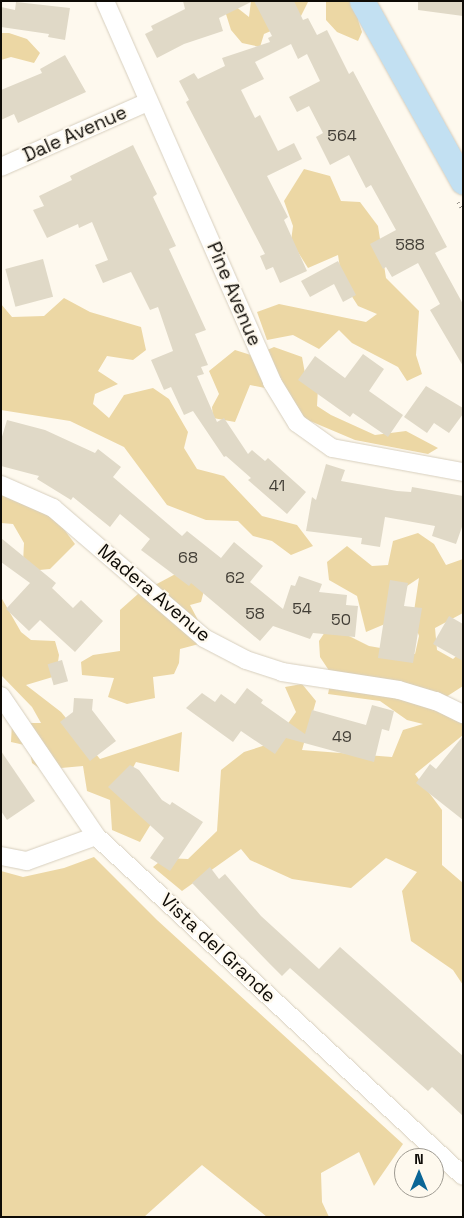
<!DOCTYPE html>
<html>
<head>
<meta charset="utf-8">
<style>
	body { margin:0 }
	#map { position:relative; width:464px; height:1218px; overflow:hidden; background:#fef9ee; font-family:"Space Grotesk",sans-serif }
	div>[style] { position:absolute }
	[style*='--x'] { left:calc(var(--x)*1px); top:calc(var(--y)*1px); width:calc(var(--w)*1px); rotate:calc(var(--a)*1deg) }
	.green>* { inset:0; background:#ecd7a4 }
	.building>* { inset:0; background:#e0d9c7; transform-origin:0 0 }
	.path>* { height:3px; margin-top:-1.5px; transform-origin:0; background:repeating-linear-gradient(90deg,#8b877f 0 1px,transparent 0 5px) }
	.roads { filter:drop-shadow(0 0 1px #d7cfbe) drop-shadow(0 0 1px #d7cfbe) }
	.minor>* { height:18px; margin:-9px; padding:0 9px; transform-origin:9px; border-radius:9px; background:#fff }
	.secondary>* { height:25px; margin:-12.5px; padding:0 12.5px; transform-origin:12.5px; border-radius:12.5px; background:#c2e0f2 }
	span { translate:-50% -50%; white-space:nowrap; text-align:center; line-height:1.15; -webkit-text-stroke:4.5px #fef9ee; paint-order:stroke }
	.number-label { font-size:16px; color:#423e36 }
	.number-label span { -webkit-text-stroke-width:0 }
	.street-label { font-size:19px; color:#0e0b06 }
	.frame { position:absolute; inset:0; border:2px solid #0e0b06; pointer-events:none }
	.north { position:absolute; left:394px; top:1148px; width:50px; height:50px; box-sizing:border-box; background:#fef9ee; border:1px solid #9e9a91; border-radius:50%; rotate:0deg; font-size:14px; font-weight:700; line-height:20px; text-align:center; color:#0e0b06 }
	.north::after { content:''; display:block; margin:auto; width:18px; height:22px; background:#0b6696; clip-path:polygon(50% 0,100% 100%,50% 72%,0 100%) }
</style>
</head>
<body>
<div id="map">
	<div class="green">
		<i style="clip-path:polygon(251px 1px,358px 1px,361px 6px,358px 20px,362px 32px,358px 41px,337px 32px,326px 20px,326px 2px,308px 2px,297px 24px,282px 26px,264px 34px,260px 47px,242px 43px,231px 30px,225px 11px,235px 6px,249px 17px)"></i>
		<i style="clip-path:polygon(1px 33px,9px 33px,27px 39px,40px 53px,34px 63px,11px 57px,1px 60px)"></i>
		<i style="clip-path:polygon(304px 169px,330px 176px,341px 201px,360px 202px,378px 226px,386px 278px,419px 311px,416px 355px,422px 374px,407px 381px,398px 367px,352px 343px,339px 330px,319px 349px,293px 335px,267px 340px,257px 312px,279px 304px,366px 322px,377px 314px,358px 306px,342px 281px,338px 255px,308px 268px,291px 241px,293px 226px,284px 201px)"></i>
		<i style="clip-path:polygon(64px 298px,90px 312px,141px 327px,146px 350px,133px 360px,107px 356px,98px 371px,118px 384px,95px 394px,93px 404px,109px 418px,124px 395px,153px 388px,169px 399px,188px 432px,184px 448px,197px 469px,224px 476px,262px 516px,297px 525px,313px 546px,291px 555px,272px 541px,253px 536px,238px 521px,206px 520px,167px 505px,124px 447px,70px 421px,1px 410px,1px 304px,12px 317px,44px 316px)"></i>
		<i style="clip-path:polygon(274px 347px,302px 357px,306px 379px,318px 388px,317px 406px,331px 415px,375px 435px,406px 431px,438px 448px,428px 454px,355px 440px,303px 418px,265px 388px,250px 385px,235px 422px,213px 418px,212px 407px,219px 394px,209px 371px,235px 350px,254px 356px)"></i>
		<i style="clip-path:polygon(1px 491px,57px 520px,75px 544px,50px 569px,29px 571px,23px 563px,24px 543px,13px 524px,1px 523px)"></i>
		<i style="clip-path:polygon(418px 533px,434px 544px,446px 565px,463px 559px,463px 613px,435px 628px,437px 650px,453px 659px,463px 650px,463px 686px,446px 697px,463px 718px,463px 735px,415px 774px,442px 810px,442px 865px,463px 883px,463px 985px,453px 970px,411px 941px,402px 891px,417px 872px,386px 858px,351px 888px,292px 879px,250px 860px,241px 849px,182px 891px,153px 867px,164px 858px,188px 859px,217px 831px,221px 770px,244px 752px,275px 742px,296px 712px,285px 687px,302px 684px,316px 701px,302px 750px,392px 757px,403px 730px,423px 724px,407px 720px,380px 701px,328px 694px,332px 675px,320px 657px,319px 641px,329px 626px,369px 646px,415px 654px,419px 636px,413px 618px,419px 578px,401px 590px,392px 621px,366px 632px,357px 596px,329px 580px,327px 562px,347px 546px,372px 566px,388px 565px,393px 541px)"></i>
		<i style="clip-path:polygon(183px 570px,206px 583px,201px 602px,190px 605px,200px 624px,199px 644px,180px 649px,179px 663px,174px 674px,153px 677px,155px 698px,127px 704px,108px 697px,114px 678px,82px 675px,81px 662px,93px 655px,120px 651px,120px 610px,138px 594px)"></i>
		<i style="clip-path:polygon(1px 597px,21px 632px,31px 640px,55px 641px,59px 655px,56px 676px,26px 685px,61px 712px,100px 759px,182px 732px,179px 772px,136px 762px,126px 781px,151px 824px,140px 842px,112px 830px,110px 800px,87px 791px,83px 766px,61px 768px,47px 774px,32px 763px,29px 746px,11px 742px,12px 723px,41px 723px,32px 707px,1px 675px)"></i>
		<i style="clip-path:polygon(94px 857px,157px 920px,403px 1144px,374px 1186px,359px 1152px,321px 1173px,322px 1202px,329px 1217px,267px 1217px,202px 1165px,144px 1217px,1px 1217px,1px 871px,23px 877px,64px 868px)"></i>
	</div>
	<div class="building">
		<i style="clip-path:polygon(183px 1px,253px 1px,219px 18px,223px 31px,184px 44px,157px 58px,145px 34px,153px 30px,151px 26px,185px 9px)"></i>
		<i style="clip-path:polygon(254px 1px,294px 1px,303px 20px,308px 18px,317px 35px,327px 30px,349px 74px,353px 71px,447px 247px,435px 253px,463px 304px,463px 366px,430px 310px,440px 304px,418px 263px,392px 277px,386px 267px,383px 269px,370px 244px,396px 230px,371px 185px,366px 188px,349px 155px,330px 165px,316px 137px,323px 133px,309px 106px,297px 112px,289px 97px,320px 81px,307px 54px,298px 59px,291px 44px,255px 62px,264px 79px,241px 90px,255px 118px,260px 115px,278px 151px,294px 143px,302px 159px,267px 176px,288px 217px,284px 220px,307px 271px,280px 283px,273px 267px,266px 270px,260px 256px,265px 254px,186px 102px,189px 100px,179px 81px,194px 73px,198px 79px,225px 66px,222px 58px,270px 42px,268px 38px,272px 36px)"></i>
		<i style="clip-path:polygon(418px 1px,463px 1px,463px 16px,418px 10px)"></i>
		<i style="clip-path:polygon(16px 2px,70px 8px,65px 40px,48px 37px,49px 34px,1px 27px,1px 7px,15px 10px)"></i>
		<i style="clip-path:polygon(65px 55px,86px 92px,18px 123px,14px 114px,1px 120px,1px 90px,42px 73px,40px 69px)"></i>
		<i style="clip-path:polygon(133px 145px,157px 194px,153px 197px,176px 246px,169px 249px,206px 330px,195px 334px,208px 365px,201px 367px,204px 374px,197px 376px,217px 422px,224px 418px,248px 454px,252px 450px,265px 461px,268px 458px,306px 492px,287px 514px,248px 480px,251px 478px,226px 456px,224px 457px,193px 411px,184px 415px,171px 387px,164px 390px,151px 360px,173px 351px,158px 307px,150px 310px,131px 272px,103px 283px,95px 265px,108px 260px,92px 222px,79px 228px,78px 224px,47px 238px,33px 210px,44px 206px,39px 196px,72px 180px,70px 176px)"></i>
		<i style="left:43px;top:259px;width:39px;height:39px;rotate:75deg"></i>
		<i style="clip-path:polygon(338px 261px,356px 295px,343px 302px,334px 284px,310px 297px,301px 281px)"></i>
		<i style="clip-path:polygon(363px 354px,384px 369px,369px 391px,403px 415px,388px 437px,353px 413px,350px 417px,298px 380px,315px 356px,345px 378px)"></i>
		<i style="clip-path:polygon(426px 386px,463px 408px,463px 414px,449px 433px,434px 423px,427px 433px,404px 417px)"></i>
		<i style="clip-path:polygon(7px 420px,45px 430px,95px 453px,98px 449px,121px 467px,113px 477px,182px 536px,187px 531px,221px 558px,234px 542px,263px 566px,250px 582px,283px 609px,291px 585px,295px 586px,299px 576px,322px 584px,319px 592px,347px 595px,346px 605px,358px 606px,355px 637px,313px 633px,310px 639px,273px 626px,260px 641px,191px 583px,189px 586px,141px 550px,150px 539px,120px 514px,110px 527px,73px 497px,71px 500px,37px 479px,39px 476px,1px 466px,1px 440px)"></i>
		<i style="clip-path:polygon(326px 464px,345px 470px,341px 481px,397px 491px,411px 492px,412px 487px,463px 496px,463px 524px,456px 544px,432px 536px,435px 526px,385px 517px,380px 547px,361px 544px,362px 538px,306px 531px,312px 497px,316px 500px)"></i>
		<i style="clip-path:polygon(1px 538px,56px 583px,52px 588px,73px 608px,81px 600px,103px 621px,75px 652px,40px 620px,29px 631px,6px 609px,30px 583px,1px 562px)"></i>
		<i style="clip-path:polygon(390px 580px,408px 583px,404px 606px,422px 608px,413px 663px,378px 658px)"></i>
		<i style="clip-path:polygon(449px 616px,463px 624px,463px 661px,433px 644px)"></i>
		<i style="left:62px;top:660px;width:22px;height:15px;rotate:74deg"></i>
		<i style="clip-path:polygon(247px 688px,263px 700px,261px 703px,305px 734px,312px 710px,366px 725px,372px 705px,394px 711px,389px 731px,382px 729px,374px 762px,286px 738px,275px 754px,241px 731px,233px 742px,186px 708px,202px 693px,215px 702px,221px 694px,235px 704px)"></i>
		<i style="clip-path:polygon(74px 698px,93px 699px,92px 710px,116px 741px,90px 761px,60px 722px,73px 712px)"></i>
		<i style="clip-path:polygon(463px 736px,463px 820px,416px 783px,430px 764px,436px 769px)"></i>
		<i style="clip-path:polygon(1px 751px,35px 801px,7px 820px,1px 811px)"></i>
		<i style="clip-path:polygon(130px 765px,139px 770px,162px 800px,170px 805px,172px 802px,203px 822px,170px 871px,150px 858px,164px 838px,108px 787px)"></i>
		<i style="clip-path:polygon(210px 867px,219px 879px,225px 874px,261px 916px,319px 969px,340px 947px,463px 1056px,463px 1116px,432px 1087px,428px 1091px,290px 968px,282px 976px,268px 962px,192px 883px)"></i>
	</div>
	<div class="path">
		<i style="--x:458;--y:202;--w:9;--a:58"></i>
	</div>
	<div class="roads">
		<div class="minor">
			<i style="--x:105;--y:1;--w:416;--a:66.3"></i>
			<i style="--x:272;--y:382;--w:48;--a:58.6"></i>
			<i style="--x:297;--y:423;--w:43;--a:35.5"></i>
			<i style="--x:332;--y:448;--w:133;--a:10.4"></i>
			<i style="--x:1;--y:167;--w:161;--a:-23.9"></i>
			<i style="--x:1;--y:485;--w:57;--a:23.9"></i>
			<i style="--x:53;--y:508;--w:199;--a:40.7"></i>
			<i style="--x:204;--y:638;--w:47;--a:27.6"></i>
			<i style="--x:246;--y:660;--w:38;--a:18"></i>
			<i style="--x:282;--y:672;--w:118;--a:8.7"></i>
			<i style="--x:399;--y:690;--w:39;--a:17"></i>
			<i style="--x:436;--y:701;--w:30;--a:26"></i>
			<i style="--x:1;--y:696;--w:169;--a:55.8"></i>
			<i style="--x:96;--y:836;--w:500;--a:42.81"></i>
			<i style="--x:1;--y:856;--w:26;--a:11"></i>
			<i style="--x:27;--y:861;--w:73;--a:-19.9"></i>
		</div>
		<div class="secondary">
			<i style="--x:362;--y:1;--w:207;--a:60.8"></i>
		</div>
	</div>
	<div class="number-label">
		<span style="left:342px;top:136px">564</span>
		<span style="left:410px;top:245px">588</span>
		<span style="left:277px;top:486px">41</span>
		<span style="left:188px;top:558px">68</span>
		<span style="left:235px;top:578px">62</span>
		<span style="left:302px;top:609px">54</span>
		<span style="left:255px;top:614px">58</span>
		<span style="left:341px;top:620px">50</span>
		<span style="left:342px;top:737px">49</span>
	</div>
	<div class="street-label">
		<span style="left:75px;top:134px;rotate:-24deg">Dale Avenue</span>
		<span style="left:234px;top:294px;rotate:67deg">Pine Avenue</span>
		<span style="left:154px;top:593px;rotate:40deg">Madera Avenue</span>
		<span style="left:218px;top:948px;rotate:43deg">Vista del Grande</span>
	</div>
	<div class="frame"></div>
	<div class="north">N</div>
</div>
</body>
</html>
